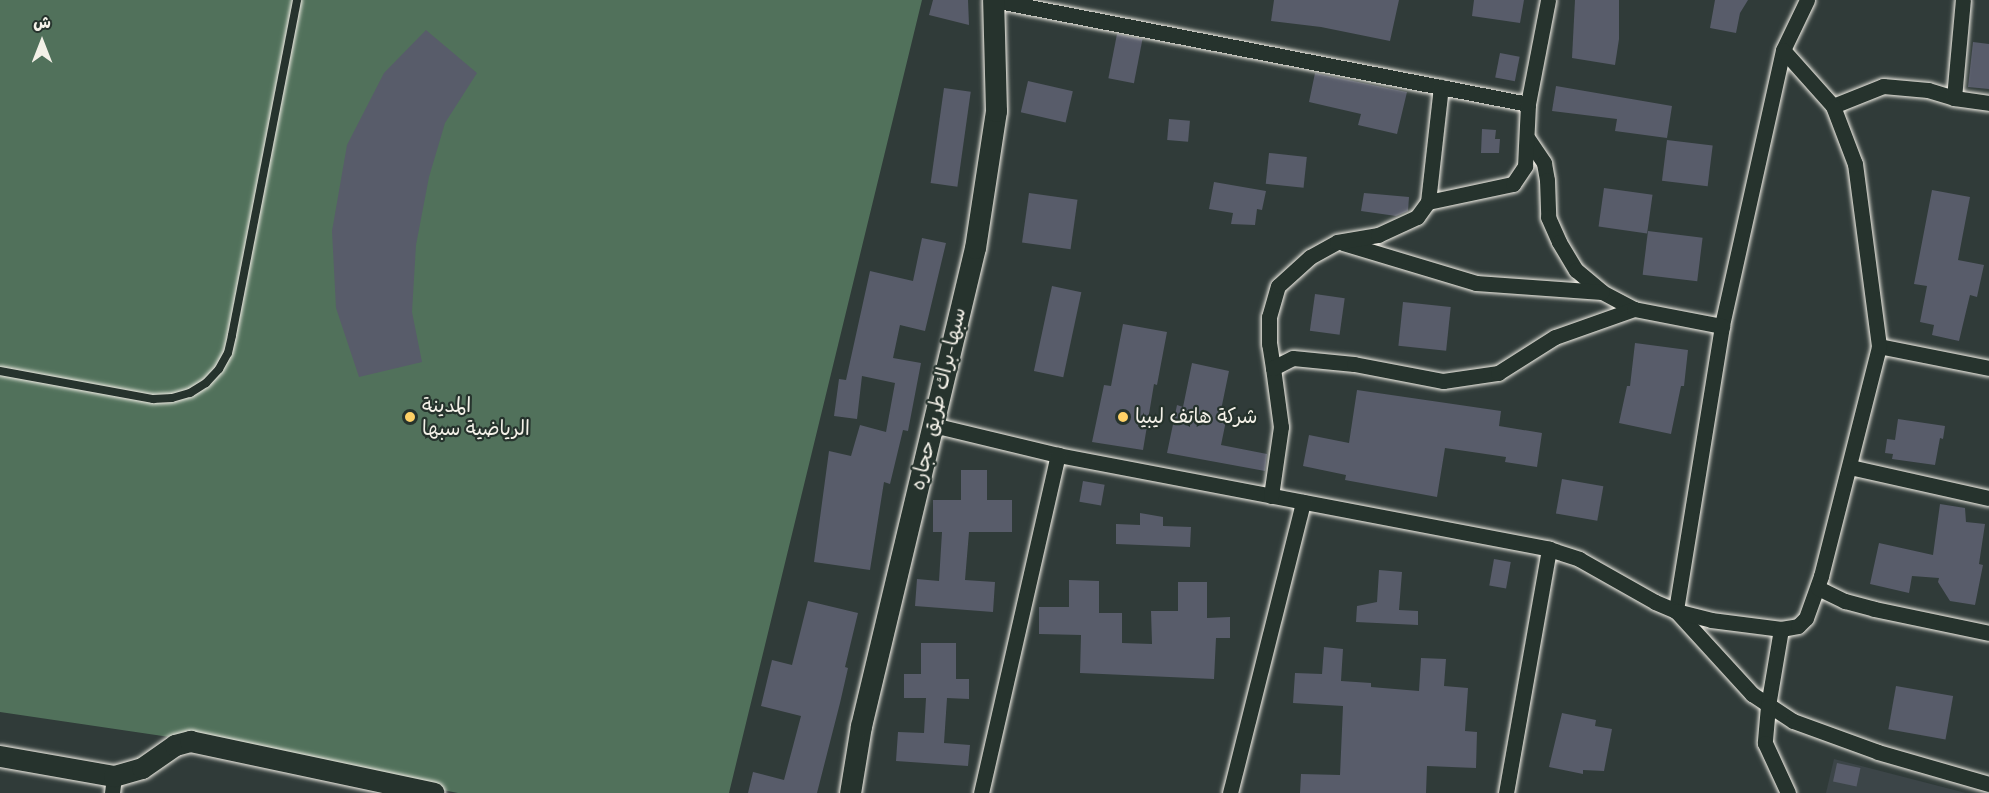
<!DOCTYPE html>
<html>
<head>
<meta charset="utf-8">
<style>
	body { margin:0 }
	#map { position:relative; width:1989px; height:793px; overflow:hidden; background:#303b39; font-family:Mynerve,"Playpen Sans Arabic",sans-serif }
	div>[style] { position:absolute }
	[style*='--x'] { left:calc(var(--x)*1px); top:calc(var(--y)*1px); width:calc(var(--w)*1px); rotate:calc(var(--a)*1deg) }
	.built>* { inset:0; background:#3c4548 }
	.green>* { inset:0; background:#51715b }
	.building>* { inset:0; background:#585c6a; transform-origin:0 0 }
	.roads { filter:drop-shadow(0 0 2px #f4f1e8) drop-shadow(0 0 2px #f4f1e8) }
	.lane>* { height:8px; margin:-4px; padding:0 4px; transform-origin:4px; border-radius:4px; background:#26332d }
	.street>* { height:15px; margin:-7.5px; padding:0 7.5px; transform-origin:7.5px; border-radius:7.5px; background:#26332d }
	.secondary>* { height:21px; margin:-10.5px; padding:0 10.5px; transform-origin:10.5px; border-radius:10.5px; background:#26332d }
	.dots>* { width:16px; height:16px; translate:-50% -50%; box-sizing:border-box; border:3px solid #26332d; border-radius:50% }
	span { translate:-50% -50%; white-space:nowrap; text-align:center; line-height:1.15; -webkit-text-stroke:4.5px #26332d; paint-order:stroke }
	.street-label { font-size:20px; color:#f4f1e8 }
	.poi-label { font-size:20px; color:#f4f1e8 }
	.left { translate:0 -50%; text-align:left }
	.north { position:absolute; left:12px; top:12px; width:60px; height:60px; -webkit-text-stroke:4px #26332d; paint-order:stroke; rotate:0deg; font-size:16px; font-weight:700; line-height:24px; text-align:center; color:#f4f1e8 }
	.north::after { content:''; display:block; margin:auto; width:21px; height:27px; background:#f4f1e8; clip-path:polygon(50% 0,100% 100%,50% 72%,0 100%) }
</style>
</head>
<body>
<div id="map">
	<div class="built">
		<i style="clip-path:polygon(1834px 759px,1966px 793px,1826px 793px)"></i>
	</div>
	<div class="green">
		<i style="clip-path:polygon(0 0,922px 0,729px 793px,458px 793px,183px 739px,0 712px)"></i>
	</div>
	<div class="building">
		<i style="clip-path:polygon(933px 0,968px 0,969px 25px,929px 15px)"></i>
		<i style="clip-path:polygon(1274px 0,1399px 0,1390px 41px,1321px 27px,1271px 21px)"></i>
		<i style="clip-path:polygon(1474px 0,1524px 0,1520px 23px,1472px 16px)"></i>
		<i style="clip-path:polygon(1575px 0,1619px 0,1619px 39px,1615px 65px,1572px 58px)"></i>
		<i style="clip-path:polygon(1715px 0,1748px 0,1740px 13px,1736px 33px,1710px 28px)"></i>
		<i style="clip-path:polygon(426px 30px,477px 73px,445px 123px,429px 177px,416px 245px,412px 312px,422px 362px,359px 377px,336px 308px,332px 231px,347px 145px,384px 73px)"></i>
		<i style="left:1117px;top:34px;width:26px;height:45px;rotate:11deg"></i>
		<i style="clip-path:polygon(1973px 42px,1989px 44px,1989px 89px,1968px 87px)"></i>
		<i style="left:1500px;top:53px;width:20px;height:25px;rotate:11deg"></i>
		<i style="clip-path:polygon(1315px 73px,1407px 92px,1397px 134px,1358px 125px,1361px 114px,1309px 102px)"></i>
		<i style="left:1028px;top:81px;width:46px;height:32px;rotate:13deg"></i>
		<i style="clip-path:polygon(1556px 86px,1672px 106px,1667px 138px,1615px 131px,1617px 119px,1552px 111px)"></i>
		<i style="left:944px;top:88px;width:27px;height:96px;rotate:8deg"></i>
		<i style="left:1169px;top:119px;width:21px;height:21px;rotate:5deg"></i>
		<i style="clip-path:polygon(1482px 129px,1496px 130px,1495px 139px,1500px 139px,1499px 153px,1481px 153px)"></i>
		<i style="left:1667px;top:140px;width:46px;height:41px;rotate:7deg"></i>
		<i style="left:1269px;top:153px;width:38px;height:31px;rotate:6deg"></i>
		<i style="clip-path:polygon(1214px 182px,1266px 191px,1262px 210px,1257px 209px,1255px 225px,1231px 224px,1233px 213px,1209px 209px)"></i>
		<i style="left:1604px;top:188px;width:49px;height:39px;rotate:8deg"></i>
		<i style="clip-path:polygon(1932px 190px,1970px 197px,1958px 260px,1984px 265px,1977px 297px,1970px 295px,1959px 341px,1932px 335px,1934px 325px,1920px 322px,1927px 286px,1914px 284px)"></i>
		<i style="left:1029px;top:193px;width:49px;height:50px;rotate:8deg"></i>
		<i style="clip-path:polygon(1364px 193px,1409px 197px,1408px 211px,1396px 216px,1361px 211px)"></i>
		<i style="left:1648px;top:231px;width:55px;height:44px;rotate:7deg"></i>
		<i style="clip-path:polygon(922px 238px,946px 243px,925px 331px,900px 325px,893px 358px,921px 363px,908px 431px,903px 430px,890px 484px,884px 482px,870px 570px,814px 562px,829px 451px,851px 456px,860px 425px,886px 432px,895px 383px,862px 376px,857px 419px,834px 416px,839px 379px,846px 380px,870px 271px,913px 281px)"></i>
		<i style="left:1052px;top:286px;width:30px;height:87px;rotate:12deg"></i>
		<i style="left:1315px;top:294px;width:30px;height:37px;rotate:8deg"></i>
		<i style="left:1403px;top:302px;width:48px;height:44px;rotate:6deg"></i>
		<i style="clip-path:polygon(1123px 324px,1167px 332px,1157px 385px,1154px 384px,1143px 450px,1092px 442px,1104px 385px,1111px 386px)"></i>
		<i style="clip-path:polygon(1635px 343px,1688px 350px,1684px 386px,1681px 386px,1671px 434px,1619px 423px,1627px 386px,1630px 386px)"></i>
		<i style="clip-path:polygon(1192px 363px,1229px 371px,1220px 415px,1227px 416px,1221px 445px,1267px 454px,1265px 471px,1167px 453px,1177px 405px,1183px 407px)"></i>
		<i style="clip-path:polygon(1357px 390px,1501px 411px,1499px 426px,1542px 433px,1537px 467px,1505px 462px,1506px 457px,1445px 448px,1437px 497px,1345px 480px,1346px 475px,1303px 466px,1309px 435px,1349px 443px)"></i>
		<i style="clip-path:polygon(1898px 419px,1945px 426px,1943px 439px,1940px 438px,1935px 465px,1892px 459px,1893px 454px,1885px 453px,1887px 439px,1895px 440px)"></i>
		<i style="clip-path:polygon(961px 470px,987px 470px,987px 500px,1012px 500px,1012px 532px,969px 532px,965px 580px,995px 582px,993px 612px,915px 606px,917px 579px,939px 581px,942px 532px,933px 532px,933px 500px,961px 500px)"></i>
		<i style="left:1562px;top:479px;width:42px;height:35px;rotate:10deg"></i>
		<i style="left:1083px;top:481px;width:22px;height:21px;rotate:10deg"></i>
		<i style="clip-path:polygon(1940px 504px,1965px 508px,1966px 522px,1985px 524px,1979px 564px,1983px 565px,1975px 605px,1950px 601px,1938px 582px,1939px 578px,1912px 576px,1909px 593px,1870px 584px,1879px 543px,1933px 555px)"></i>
		<i style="clip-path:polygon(1140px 513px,1163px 517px,1163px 526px,1191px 527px,1190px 547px,1116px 544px,1116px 524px,1140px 525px)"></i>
		<i style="left:1494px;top:559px;width:17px;height:27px;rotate:10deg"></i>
		<i style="clip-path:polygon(1379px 570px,1402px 572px,1399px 610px,1418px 611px,1418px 625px,1356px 622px,1357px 606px,1377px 602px)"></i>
		<i style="clip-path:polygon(1069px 580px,1099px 581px,1099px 613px,1122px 613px,1122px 643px,1152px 644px,1151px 611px,1178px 611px,1178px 582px,1207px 582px,1207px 618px,1230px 617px,1230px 638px,1216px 638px,1214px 679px,1080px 673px,1081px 635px,1039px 634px,1039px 607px,1069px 607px)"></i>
		<i style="clip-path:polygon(808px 601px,858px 613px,845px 667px,848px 668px,840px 703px,817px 793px,748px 793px,753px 772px,784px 780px,801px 716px,761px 706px,772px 660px,792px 665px)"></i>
		<i style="clip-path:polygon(921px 643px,956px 643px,956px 679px,969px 679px,969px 699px,947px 698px,944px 743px,970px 745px,968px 766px,896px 761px,898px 732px,924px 733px,926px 698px,904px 698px,904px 674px,921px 674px)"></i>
		<i style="clip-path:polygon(1324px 647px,1343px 649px,1341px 681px,1371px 683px,1371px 687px,1419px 691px,1421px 658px,1446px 659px,1444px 686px,1468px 688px,1465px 731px,1477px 732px,1476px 768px,1427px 766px,1426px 793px,1300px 793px,1301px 774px,1340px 775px,1343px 706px,1293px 703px,1295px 673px,1322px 674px)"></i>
		<i style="left:1896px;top:686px;width:58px;height:44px;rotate:10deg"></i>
		<i style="clip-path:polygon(1562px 713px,1596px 720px,1595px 726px,1612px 729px,1604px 771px,1583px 770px,1583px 774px,1549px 767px)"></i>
		<i style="left:1837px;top:763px;width:24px;height:19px;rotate:12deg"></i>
	</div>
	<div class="roads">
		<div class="lane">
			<i style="--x:0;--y:371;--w:156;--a:10.4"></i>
			<i style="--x:153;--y:399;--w:19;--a:-3"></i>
			<i style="--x:172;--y:398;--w:19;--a:-16"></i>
			<i style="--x:190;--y:393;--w:19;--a:-32"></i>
			<i style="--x:206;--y:383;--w:19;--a:-47"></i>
			<i style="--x:219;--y:369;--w:18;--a:-61"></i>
			<i style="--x:228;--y:353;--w:18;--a:-77"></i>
			<i style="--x:232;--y:335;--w:341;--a:-79"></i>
		</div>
		<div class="street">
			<i style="--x:993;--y:0;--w:545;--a:11"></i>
			<i style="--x:1807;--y:0;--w:55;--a:115.6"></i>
			<i style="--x:1783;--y:50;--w:283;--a:102.5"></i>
			<i style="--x:1722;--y:326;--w:289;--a:99.2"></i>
			<i style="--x:1676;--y:611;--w:113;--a:47.5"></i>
			<i style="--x:1752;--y:694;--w:49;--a:33.4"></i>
			<i style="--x:1793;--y:721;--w:90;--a:20"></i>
			<i style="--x:1878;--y:752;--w:116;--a:16.1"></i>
			<i style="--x:1783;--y:50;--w:75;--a:48.2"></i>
			<i style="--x:1833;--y:106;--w:54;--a:-21.8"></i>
			<i style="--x:1883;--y:86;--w:45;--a:5.1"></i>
			<i style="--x:1928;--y:90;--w:27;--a:17"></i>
			<i style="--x:1954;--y:98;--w:35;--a:8"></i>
			<i style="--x:1954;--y:98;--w:98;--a:-84.8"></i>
			<i style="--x:1528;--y:139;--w:29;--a:56"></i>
			<i style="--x:1544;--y:163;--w:17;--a:80"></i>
			<i style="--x:1547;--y:180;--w:37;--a:88"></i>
			<i style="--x:1548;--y:217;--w:27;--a:66"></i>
			<i style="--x:1559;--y:242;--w:33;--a:59"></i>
			<i style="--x:1576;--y:270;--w:34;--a:40"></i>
			<i style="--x:1602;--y:292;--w:36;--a:28"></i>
			<i style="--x:1428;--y:202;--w:87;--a:-12"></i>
			<i style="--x:1513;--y:184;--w:22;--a:-56"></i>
			<i style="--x:1525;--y:166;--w:62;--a:-87.2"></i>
			<i style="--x:1528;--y:104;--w:106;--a:-79.1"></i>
			<i style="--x:1343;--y:243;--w:139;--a:16.7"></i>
			<i style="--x:1476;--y:283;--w:126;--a:4.1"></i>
			<i style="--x:1879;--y:346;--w:112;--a:11.3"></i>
			<i style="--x:1273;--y:368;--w:24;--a:-99"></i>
			<i style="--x:1269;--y:344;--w:27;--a:-90"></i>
			<i style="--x:1269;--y:317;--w:32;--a:-74"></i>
			<i style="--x:1278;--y:286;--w:43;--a:-42.2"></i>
			<i style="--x:1310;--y:257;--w:31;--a:-29"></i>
			<i style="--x:1337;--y:242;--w:42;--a:-9.7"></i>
			<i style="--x:1378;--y:235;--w:43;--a:-24.8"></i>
			<i style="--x:1417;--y:217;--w:19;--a:-54"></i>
			<i style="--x:1428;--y:202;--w:116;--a:-83.6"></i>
			<i style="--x:933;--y:425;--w:129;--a:13.5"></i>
			<i style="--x:1058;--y:455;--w:500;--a:10.8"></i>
			<i style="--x:1549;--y:549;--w:32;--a:18"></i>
			<i style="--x:1579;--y:559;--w:87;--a:29.5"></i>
			<i style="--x:1655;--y:602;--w:23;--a:23"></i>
			<i style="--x:1676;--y:611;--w:36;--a:14"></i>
			<i style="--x:1711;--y:620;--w:71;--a:7.3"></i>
			<i style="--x:1781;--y:629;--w:17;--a:-10"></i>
			<i style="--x:1798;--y:626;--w:11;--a:-45"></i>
			<i style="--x:1806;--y:618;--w:45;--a:-70.3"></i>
			<i style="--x:1821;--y:576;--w:237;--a:-75.8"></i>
			<i style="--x:1879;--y:346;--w:184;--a:-97.5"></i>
			<i style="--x:1855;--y:164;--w:62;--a:-110.8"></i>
			<i style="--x:1850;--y:467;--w:142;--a:12.6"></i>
			<i style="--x:1271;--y:496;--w:70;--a:-81.8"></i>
			<i style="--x:1281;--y:427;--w:60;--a:-97.7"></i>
			<i style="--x:1273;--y:368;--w:22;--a:-27"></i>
			<i style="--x:1293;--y:358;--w:61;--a:5.6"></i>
			<i style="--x:1354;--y:364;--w:91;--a:10.8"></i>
			<i style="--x:1443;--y:381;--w:56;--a:-8.3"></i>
			<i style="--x:1498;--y:373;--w:67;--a:-32.3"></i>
			<i style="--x:1555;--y:337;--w:84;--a:-19.5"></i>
			<i style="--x:1634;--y:309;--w:90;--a:10.9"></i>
			<i style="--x:1818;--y:588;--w:30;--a:26"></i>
			<i style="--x:1845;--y:601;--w:30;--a:15"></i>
			<i style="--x:1874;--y:609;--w:117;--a:11.8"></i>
			<i style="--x:1781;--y:629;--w:78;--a:99.6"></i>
			<i style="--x:1768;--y:706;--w:37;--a:95"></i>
			<i style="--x:1765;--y:743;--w:55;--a:65.3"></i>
			<i style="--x:112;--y:793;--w:17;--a:-83"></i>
			<i style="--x:981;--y:793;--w:347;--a:-77.2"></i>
			<i style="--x:1230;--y:793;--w:300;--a:-75.9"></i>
			<i style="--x:1506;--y:793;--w:248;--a:-80"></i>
		</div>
		<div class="secondary">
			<i style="--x:0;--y:756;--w:116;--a:10"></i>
			<i style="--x:114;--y:776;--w:29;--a:-16"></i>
			<i style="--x:142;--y:768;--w:40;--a:-34.9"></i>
			<i style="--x:175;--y:745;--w:16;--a:-15"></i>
			<i style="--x:190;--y:741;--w:249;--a:12"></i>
			<i style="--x:850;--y:793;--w:68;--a:-80.7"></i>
			<i style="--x:861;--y:726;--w:491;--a:-76.6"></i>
			<i style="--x:975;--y:248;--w:139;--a:-81.3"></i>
			<i style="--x:996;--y:111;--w:111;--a:-91.5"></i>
		</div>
	</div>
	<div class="dots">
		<i style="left:410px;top:417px;background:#ffd166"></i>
		<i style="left:1123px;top:417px;background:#ffd166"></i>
	</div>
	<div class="street-label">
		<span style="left:939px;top:399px;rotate:-77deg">سبها-براك طريق حجاره</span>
	</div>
	<div class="poi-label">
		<span class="left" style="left:422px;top:418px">المدينة<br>الرياضية سبها</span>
		<span class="left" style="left:1135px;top:417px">شركة هاتف ليبيا</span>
	</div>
	<div class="north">ش</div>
</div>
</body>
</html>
